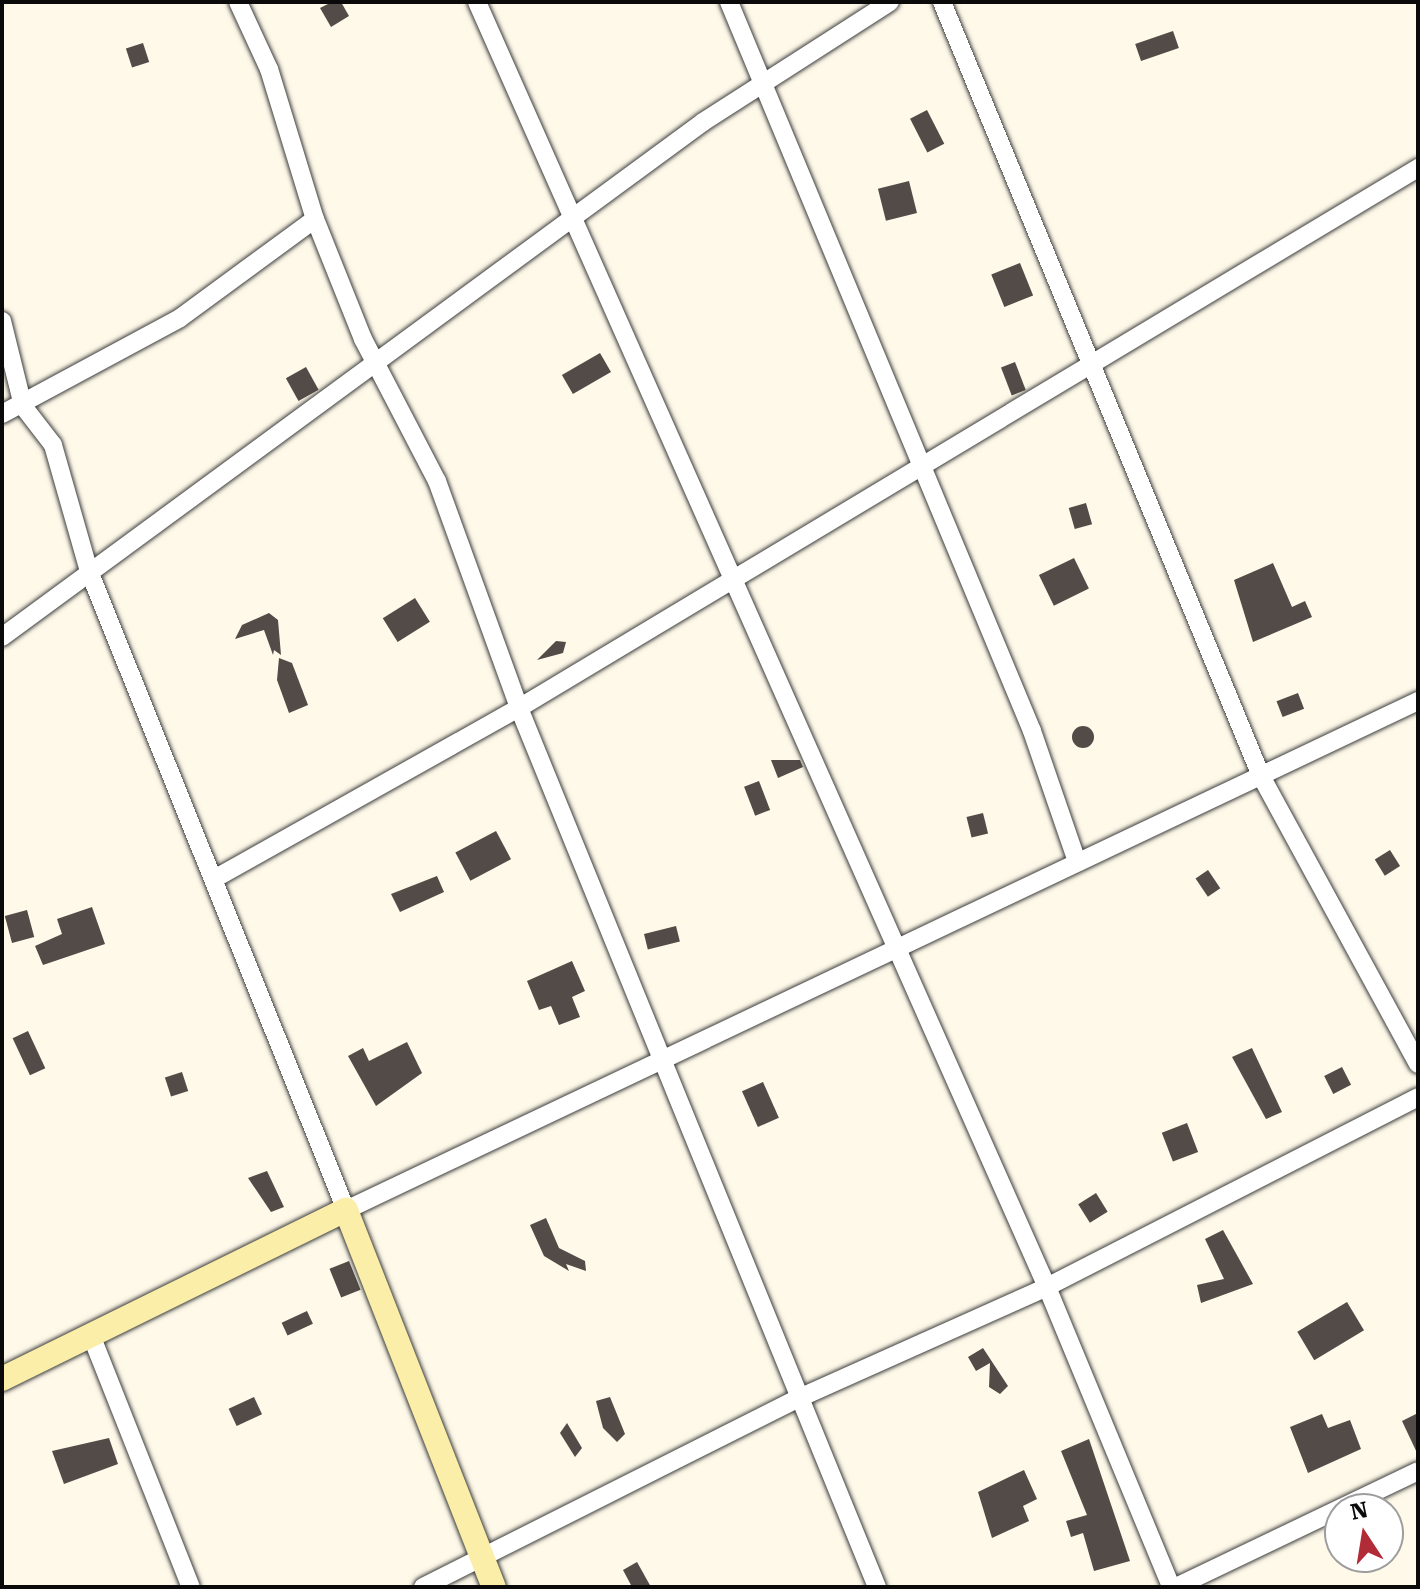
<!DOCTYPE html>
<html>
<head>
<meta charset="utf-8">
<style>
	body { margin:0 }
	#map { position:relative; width:1420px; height:1589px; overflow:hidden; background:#fef9e9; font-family:"Roboto Serif",serif }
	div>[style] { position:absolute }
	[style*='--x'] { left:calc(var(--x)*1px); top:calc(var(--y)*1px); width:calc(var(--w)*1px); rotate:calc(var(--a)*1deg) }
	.building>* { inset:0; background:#524b47; transform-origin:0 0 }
	.round { border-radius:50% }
	.roads { filter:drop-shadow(0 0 2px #3d3d3d) drop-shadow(0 0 2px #3d3d3d) }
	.street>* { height:18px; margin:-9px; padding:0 9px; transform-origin:9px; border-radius:9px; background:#fff }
	.secondary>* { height:24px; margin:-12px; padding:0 12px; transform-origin:12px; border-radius:12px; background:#faeea8 }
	span { translate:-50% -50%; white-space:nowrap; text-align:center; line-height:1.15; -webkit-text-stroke:8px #fff; paint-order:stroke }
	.frame { position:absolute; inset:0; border:4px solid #0a0a0a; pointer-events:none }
	.north { position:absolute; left:1324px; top:1493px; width:80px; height:80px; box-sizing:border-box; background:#fff; border:2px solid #9d9d9d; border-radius:50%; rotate:348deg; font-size:22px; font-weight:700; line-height:32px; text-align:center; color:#0a0a0a }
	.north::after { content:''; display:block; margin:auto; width:28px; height:36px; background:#b12c37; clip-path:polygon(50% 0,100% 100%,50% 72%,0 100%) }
</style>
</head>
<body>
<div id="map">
	<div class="building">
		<i style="clip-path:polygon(332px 2px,341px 2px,349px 16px,331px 27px,320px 8px)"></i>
		<i style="left:1173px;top:31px;width:18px;height:40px;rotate:71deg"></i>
		<i style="left:143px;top:43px;width:20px;height:18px;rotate:72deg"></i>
		<i style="left:927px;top:110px;width:38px;height:19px;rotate:63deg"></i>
		<i style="left:909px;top:181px;width:33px;height:32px;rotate:76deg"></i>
		<i style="left:1020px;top:263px;width:35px;height:31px;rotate:68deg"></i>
		<i style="left:600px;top:353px;width:22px;height:44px;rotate:60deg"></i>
		<i style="left:1015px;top:362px;width:30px;height:15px;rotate:69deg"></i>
		<i style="left:306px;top:367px;width:26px;height:23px;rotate:61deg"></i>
		<i style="left:1086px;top:503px;width:22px;height:18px;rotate:74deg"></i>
		<i style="left:1074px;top:558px;width:34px;height:39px;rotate:64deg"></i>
		<i style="clip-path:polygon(1273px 563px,1292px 607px,1305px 601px,1312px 617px,1253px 642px,1234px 580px)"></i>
		<i style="left:415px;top:598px;width:28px;height:38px;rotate:58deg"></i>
		<i style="clip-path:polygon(269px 613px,278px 620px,281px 655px,274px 650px,273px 655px,264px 630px,235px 639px,242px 625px)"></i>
		<i style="clip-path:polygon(556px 641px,566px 642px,563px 653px,537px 660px)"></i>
		<i style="clip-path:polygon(279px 658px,292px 663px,308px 705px,289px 713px,277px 680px)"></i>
		<i style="left:1298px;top:693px;width:17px;height:23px;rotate:69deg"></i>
		<i class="round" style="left:1072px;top:726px;width:22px;height:22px"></i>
		<i style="clip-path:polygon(771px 760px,800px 760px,803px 767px,778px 778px)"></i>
		<i style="left:759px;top:781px;width:31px;height:16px;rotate:69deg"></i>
		<i style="left:983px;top:813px;width:21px;height:17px;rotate:76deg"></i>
		<i style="left:496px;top:831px;width:32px;height:46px;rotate:62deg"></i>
		<i style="left:1390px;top:850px;width:19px;height:18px;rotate:58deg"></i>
		<i style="left:1208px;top:870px;width:22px;height:15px;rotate:56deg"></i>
		<i style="clip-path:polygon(437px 876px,444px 892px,400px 912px,391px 894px)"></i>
		<i style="clip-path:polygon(92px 907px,105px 944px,43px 965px,35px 946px,62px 934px,57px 919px)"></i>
		<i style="left:27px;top:910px;width:28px;height:23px;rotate:75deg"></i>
		<i style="left:676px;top:926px;width:16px;height:33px;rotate:76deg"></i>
		<i style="clip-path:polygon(572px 961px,585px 991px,572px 997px,580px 1017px,559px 1025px,551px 1006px,539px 1010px,527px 981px)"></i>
		<i style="left:28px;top:1031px;width:41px;height:17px;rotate:65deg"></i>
		<i style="clip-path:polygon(407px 1042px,422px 1073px,376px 1106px,348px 1056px,363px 1048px,369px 1061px)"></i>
		<i style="clip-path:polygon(1252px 1048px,1282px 1112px,1266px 1119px,1232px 1057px)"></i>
		<i style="left:1342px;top:1067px;width:20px;height:20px;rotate:63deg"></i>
		<i style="left:182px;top:1072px;width:20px;height:18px;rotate:72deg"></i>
		<i style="left:763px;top:1082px;width:39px;height:23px;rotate:66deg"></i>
		<i style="left:1187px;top:1123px;width:31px;height:27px;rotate:69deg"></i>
		<i style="clip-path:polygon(267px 1171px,284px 1207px,271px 1212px,248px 1178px)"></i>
		<i style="left:1096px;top:1193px;width:22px;height:21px;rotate:58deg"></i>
		<i style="clip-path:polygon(546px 1218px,559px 1248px,585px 1261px,586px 1271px,566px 1264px,569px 1271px,544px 1256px,530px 1225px)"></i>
		<i style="clip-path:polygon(1223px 1230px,1253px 1284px,1201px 1303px,1197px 1285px,1224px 1279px,1205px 1239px)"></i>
		<i style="left:349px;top:1261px;width:31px;height:21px;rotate:68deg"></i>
		<i style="left:1347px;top:1302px;width:33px;height:58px;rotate:59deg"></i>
		<i style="left:307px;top:1311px;width:14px;height:28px;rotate:65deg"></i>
		<i style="clip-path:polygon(983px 1348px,1008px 1386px,1000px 1394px,989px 1387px,990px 1363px,976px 1371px,968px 1357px)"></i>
		<i style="left:254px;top:1397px;width:19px;height:28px;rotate:65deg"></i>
		<i style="clip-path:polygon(610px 1397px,625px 1434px,617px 1442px,603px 1428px,596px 1401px)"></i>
		<i style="clip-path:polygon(1418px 1413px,1418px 1455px,1402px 1421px)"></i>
		<i style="clip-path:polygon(1322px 1414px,1328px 1428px,1350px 1420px,1361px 1449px,1308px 1473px,1290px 1427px)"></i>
		<i style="clip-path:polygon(567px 1423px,582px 1448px,575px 1457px,560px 1433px)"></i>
		<i style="clip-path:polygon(109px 1438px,118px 1464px,64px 1484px,52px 1451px)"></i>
		<i style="clip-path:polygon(1089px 1439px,1130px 1561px,1094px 1571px,1083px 1533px,1071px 1537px,1066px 1521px,1087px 1515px,1061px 1451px)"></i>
		<i style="clip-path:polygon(1024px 1470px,1037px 1499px,1023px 1506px,1029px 1521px,992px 1538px,978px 1492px)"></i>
		<i style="clip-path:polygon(637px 1562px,651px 1587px,632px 1587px,623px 1570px)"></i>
	</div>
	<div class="roads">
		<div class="street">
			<i style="--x:238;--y:2;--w:74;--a:65.2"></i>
			<i style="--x:269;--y:69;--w:157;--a:73"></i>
			<i style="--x:315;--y:219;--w:129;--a:68.2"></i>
			<i style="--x:363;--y:339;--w:160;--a:62.5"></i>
			<i style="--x:437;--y:481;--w:241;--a:70.1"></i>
			<i style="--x:519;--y:708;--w:949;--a:67.84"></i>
			<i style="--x:477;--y:2;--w:1406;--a:66.08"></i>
			<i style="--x:1047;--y:1287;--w:325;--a:67.5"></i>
			<i style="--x:729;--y:2;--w:789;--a:67.43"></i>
			<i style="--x:1032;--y:731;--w:139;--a:71"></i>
			<i style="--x:942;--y:2;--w:837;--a:67.6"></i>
			<i style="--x:1261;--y:776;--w:328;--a:61.4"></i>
			<i style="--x:2;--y:321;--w:88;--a:76.1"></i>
			<i style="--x:23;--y:406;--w:49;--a:52.4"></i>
			<i style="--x:53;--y:445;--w:131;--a:74.1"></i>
			<i style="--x:89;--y:571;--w:689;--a:68.09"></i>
			<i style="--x:346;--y:1210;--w:1187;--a:-25.4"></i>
			<i style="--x:2;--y:414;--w:202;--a:-28.3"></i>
			<i style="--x:180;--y:318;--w:167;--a:-36.3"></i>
			<i style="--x:2;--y:637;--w:870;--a:-36.3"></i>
			<i style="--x:703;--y:122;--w:222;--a:-32.7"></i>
			<i style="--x:214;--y:879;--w:350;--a:-29.3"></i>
			<i style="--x:519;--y:708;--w:1049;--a:-30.99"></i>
			<i style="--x:91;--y:1335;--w:271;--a:68.4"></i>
			<i style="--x:423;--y:1587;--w:421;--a:-26.7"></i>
			<i style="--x:799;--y:1398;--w:272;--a:-24.1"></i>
			<i style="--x:1047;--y:1287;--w:417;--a:-27.1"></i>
			<i style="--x:1176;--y:1587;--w:268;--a:-25.6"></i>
		</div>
		<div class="secondary">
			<i style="--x:2;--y:1379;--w:383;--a:-26.2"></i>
			<i style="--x:346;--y:1210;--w:405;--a:68.6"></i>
		</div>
	</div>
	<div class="frame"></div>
	<div class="north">N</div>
</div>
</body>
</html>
